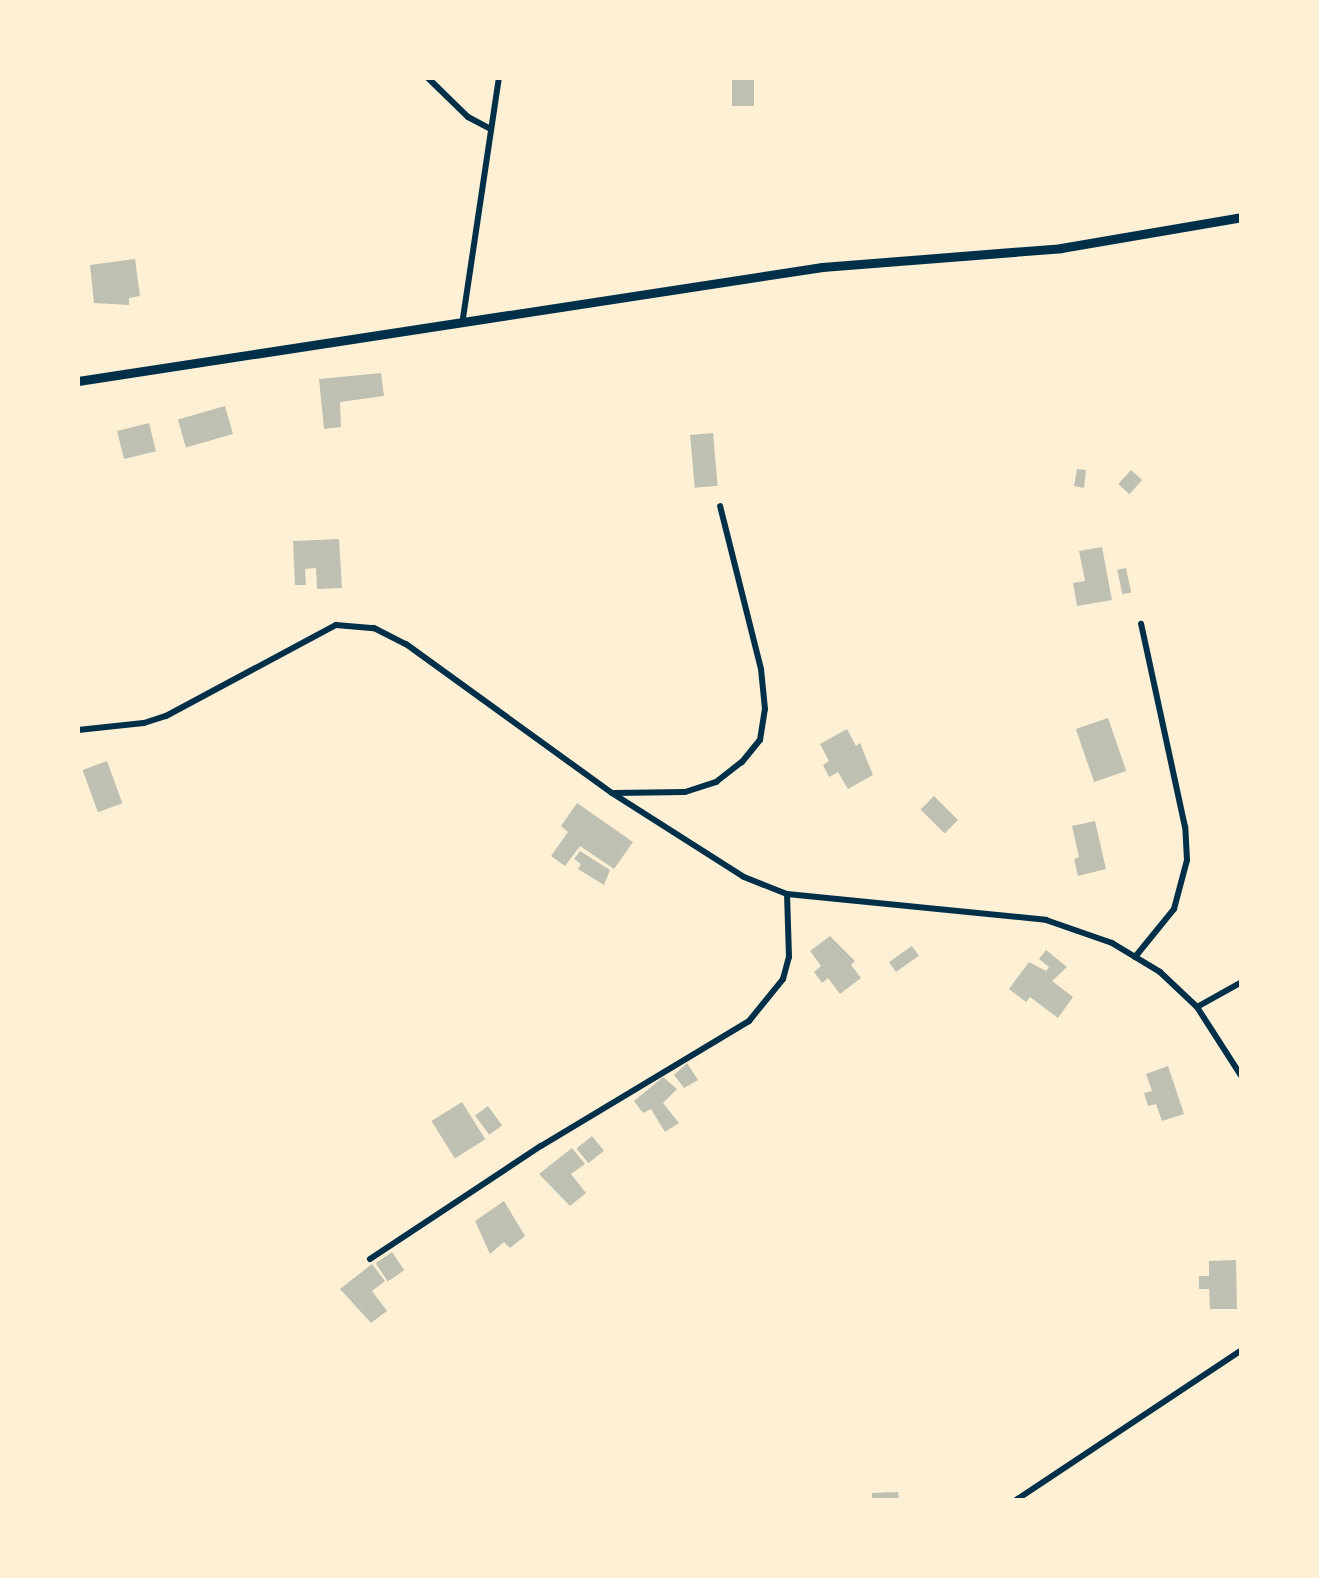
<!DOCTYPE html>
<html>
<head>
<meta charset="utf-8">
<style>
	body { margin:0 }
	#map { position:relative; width:1319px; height:1578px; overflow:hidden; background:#fdf0d5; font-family:Poppins,sans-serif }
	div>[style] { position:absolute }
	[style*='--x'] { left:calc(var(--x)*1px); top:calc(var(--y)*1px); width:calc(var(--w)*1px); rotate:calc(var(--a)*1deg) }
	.building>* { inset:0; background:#bec0b2; transform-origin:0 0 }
	.minor>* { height:6px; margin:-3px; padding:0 3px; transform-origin:3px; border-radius:3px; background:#003049 }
	.tertiary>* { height:9px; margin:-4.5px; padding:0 4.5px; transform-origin:4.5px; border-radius:4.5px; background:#003049 }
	span { translate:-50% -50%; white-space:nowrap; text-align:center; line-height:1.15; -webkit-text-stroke:9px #fdf0d5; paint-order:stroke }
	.frame { position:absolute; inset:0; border:80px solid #fdf0d5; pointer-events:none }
</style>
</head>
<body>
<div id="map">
	<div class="building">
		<i style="left:732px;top:78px;width:22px;height:28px"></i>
		<i style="clip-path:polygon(135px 259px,140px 296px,129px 298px,129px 305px,94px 303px,90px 265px)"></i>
		<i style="clip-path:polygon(381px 373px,384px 396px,340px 402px,341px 427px,324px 429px,319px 379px)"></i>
		<i style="left:225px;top:406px;width:29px;height:49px;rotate:74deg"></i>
		<i style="left:149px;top:423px;width:29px;height:33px;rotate:76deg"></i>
		<i style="left:713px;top:433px;width:53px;height:23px;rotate:85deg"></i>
		<i style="clip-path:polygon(1077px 469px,1086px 470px,1084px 488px,1074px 486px)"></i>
		<i style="left:1131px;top:470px;width:15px;height:19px;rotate:42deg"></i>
		<i style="clip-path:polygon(339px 539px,342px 588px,317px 589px,316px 568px,305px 569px,306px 585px,295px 585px,293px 541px)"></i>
		<i style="clip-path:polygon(1102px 547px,1112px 600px,1077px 606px,1073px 583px,1085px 581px,1079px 551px)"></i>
		<i style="left:1126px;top:568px;width:25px;height:9px;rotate:78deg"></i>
		<i style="left:1108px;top:718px;width:56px;height:34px;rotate:71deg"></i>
		<i style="clip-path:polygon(847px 729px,856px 746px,860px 743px,873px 775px,848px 789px,838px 772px,829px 777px,823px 765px,829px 761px,820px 744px)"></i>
		<i style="left:107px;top:761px;width:45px;height:26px;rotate:70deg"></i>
		<i style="left:934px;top:796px;width:34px;height:19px;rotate:45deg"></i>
		<i style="clip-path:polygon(577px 803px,633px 842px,614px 869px,580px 846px,565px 866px,551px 856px,568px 832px,561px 826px)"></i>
		<i style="clip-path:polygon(1095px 821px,1106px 869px,1078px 876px,1074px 859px,1079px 857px,1072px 826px)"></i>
		<i style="clip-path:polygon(580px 851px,610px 870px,604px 885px,578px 869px,581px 864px,574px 859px)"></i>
		<i style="clip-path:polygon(830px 936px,855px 961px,851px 965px,861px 978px,840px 994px,828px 978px,822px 983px,814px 972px,821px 966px,810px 951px)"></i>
		<i style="left:912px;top:946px;width:12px;height:28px;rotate:55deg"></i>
		<i style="clip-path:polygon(1046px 950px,1067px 967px,1052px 981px,1073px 997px,1058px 1018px,1030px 997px,1026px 1002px,1009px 989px,1029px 962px,1046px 971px,1049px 967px,1039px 959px)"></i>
		<i style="clip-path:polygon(687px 1063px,698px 1080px,684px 1088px,674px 1075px)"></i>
		<i style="clip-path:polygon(1168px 1066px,1184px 1114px,1162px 1121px,1156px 1104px,1148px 1106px,1144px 1093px,1152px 1091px,1146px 1074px)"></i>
		<i style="clip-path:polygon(663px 1077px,677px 1089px,663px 1103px,679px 1123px,665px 1132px,651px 1109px,643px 1113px,634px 1101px)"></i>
		<i style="left:462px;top:1102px;width:44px;height:36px;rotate:58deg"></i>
		<i style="left:488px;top:1106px;width:24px;height:16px;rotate:54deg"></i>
		<i style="left:592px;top:1136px;width:19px;height:20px;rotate:51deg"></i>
		<i style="clip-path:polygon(572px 1148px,585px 1164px,571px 1174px,586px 1193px,570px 1206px,539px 1174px)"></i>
		<i style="clip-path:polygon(504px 1201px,525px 1236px,510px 1248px,504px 1242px,490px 1254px,475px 1221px)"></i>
		<i style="left:392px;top:1252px;width:22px;height:20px;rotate:56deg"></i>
		<i style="clip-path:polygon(1236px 1260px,1237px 1309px,1210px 1309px,1209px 1289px,1199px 1289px,1199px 1276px,1209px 1276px,1209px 1261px)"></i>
		<i style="clip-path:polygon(372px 1264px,385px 1281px,372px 1291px,387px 1311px,371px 1323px,340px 1289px)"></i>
		<i style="clip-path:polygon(898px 1492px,899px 1500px,872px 1500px,872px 1493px)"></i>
	</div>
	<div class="minor">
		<i style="--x:428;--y:78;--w:56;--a:44.3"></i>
		<i style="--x:468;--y:117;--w:26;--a:28"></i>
		<i style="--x:463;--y:318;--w:243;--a:-81.5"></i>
		<i style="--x:78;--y:730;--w:66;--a:-6.1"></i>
		<i style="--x:144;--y:723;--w:23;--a:-18"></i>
		<i style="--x:166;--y:716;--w:193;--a:-28.2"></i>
		<i style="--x:336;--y:625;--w:38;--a:5"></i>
		<i style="--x:374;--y:628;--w:36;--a:27"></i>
		<i style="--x:406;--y:644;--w:254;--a:35.9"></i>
		<i style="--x:612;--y:793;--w:156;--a:32.5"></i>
		<i style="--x:744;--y:877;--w:46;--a:21.6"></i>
		<i style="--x:787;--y:894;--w:260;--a:5.7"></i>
		<i style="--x:1046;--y:920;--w:70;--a:19.2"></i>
		<i style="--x:1112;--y:943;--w:56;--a:31.1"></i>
		<i style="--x:1160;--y:972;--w:51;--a:43.4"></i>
		<i style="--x:1197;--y:1007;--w:83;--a:57.3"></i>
		<i style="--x:614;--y:793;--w:71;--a:-0.8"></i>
		<i style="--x:685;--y:792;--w:33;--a:-18"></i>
		<i style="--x:716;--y:782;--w:33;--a:-38"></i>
		<i style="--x:742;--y:762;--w:28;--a:-51"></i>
		<i style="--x:760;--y:740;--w:31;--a:-81"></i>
		<i style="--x:765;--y:709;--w:40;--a:-95.7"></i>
		<i style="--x:761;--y:669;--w:168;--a:-104.1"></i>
		<i style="--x:1135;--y:957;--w:62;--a:-50.9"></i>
		<i style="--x:1174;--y:909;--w:51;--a:-75.1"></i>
		<i style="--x:1187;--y:860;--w:33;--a:-93"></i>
		<i style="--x:1185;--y:827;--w:208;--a:-102.2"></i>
		<i style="--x:1197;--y:1007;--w:51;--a:-29.1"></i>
		<i style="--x:370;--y:1259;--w:205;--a:-33.5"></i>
		<i style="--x:541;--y:1146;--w:243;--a:-31"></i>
		<i style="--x:749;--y:1021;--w:54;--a:-51"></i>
		<i style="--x:783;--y:979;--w:23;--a:-75"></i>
		<i style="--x:789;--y:957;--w:63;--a:-91.8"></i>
		<i style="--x:1016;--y:1500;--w:271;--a:-33.6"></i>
	</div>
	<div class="tertiary">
		<i style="--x:78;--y:381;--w:753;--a:-8.71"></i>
		<i style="--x:822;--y:267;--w:240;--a:-4.5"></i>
		<i style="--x:1061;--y:248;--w:184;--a:-9.7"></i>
	</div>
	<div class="frame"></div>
</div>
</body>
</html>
